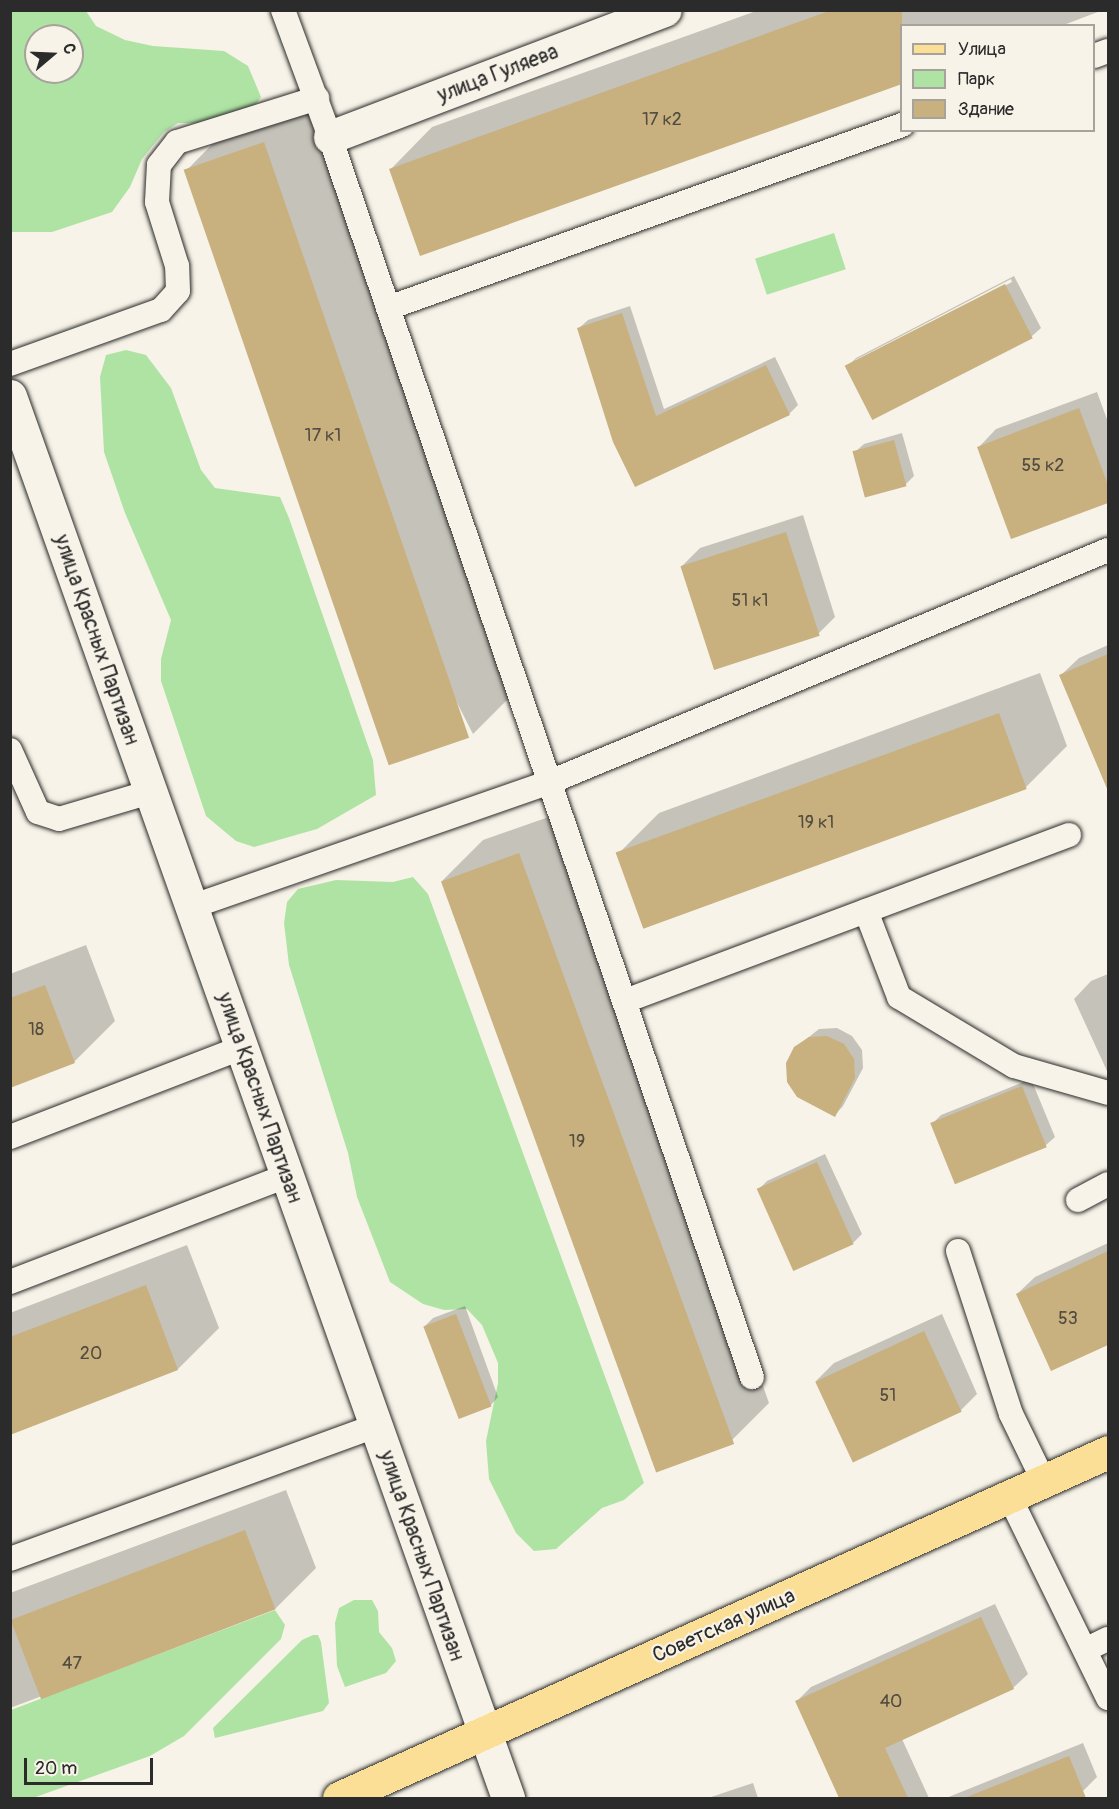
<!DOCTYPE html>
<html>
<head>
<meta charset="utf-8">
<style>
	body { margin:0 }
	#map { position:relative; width:1119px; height:1809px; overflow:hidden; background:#f7f3e8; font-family:Pangolin,sans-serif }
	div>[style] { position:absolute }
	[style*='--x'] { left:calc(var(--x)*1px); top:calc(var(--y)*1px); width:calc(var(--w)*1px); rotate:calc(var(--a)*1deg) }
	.green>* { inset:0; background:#afe3a4; transform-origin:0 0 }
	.shadow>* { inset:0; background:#0003 }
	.building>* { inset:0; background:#c8b07f; transform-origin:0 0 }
	.roads { filter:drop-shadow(0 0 2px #2b2b2b) drop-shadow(0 0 2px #2b2b2b) }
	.service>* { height:24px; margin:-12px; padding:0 12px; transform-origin:12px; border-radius:12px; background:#f7f3e8 }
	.minor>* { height:33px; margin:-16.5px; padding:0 16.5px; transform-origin:16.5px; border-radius:16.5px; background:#f7f3e8 }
	.primary>* { height:33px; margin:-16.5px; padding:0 16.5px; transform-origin:16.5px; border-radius:16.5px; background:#fbdf96 }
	span { translate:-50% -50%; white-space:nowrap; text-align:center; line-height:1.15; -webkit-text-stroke:4.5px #f7f3e8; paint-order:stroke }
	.number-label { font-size:18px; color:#524c40 }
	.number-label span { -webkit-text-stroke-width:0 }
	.street-label { font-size:21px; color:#2b2b2b }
	.frame { position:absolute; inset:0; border:12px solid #2b2b2b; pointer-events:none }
	.legend { position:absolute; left:900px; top:24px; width:195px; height:108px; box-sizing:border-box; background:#f7f3e8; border:2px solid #a5a39c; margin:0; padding:8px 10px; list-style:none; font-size:18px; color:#2b2b2b }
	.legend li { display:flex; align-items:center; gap:12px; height:30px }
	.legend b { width:30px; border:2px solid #a5a39c }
	.north { position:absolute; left:24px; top:24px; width:60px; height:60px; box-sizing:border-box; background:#f7f3e8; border:2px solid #a5a39c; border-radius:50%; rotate:71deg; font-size:16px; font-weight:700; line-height:24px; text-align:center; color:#2b2b2b }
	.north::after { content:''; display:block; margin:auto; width:21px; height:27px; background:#2b2b2b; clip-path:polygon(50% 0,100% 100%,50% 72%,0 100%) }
	.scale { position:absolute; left:24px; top:1758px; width:129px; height:27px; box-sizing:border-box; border:3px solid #2b2b2b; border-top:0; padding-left:8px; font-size:18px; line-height:21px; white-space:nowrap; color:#2b2b2b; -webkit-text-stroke:4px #f7f3e8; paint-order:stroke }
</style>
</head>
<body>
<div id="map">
	<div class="green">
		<i style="clip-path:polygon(evenodd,11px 11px,86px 11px,96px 26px,125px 40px,153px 46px,224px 51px,248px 66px,261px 97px,248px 115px,206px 123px,178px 123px,164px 132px,142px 159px,130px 187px,112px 212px,52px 232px,11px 232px,11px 11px,36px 36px,72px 36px,72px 72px,36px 72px,36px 36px)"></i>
		<i style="left:834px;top:233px;width:38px;height:83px;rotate:72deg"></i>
		<i style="clip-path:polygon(126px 350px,146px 355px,171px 388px,201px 470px,215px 488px,280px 497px,289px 518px,373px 760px,376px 795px,317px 829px,254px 847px,236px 841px,206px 816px,161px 681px,161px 659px,171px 620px,125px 513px,104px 452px,100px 377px,106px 355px)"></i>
		<i style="clip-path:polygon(413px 877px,428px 894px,644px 1483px,624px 1500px,602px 1508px,556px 1549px,534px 1551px,516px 1533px,489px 1479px,486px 1441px,498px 1383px,498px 1363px,482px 1325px,467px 1309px,444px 1310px,423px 1304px,390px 1282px,357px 1197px,348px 1153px,289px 965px,284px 923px,287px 902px,298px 889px,336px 880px,393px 882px)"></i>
		<i style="clip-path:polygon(354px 1600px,372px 1600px,378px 1611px,379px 1632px,392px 1648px,396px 1661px,386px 1673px,345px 1687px,337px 1666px,335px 1623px,339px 1608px)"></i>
		<i style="clip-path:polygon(275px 1610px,285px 1625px,281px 1639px,184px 1736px,150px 1756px,33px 1798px,11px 1798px,11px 1710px)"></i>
		<i style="clip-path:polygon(313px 1635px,318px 1635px,321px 1642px,329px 1703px,323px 1711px,215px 1738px,213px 1728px,302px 1640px)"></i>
	</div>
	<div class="shadow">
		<i style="clip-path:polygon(759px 10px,1103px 10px,1061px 26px,902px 26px,391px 169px,432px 127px)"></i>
		<i style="clip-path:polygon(305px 102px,514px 693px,473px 734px,186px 171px,227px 129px)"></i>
		<i style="clip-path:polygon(evenodd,1014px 276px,1041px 328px,1032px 336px,847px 367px,856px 358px,1014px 276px,1011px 279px,1012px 282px,855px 363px,855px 360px,1011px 279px)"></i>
		<i style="clip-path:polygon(630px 306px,664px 409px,775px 357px,798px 405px,789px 414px,635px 485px,579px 328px,588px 320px)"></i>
		<i style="clip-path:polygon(1097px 392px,1108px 422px,1108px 501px,1012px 537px,979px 447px,996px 429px)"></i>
		<i style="clip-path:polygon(902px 433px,914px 476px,905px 485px,855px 452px,864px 444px)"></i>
		<i style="clip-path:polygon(803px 515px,835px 617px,818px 634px,682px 566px,700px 548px)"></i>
		<i style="clip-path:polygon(1108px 645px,1108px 770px,1102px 772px,1061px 675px,1079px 658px)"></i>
		<i style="clip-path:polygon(1040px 673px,1067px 746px,1026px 787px,645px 927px,618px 854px,659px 813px)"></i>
		<i style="clip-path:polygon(560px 813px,769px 1403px,728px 1444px,442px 881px,483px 840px)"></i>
		<i style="clip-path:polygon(86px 945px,115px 1021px,74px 1062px,10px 1086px,10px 974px)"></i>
		<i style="clip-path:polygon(1108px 974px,1108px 1070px,1107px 1071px,1074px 999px,1091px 981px)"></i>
		<i style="clip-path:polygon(837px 1028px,852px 1036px,862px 1050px,863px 1068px,843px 1106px,835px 1115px,795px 1048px,819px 1029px)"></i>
		<i style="clip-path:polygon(1031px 1079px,1055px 1137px,1046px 1145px,932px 1124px,941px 1115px)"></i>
		<i style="clip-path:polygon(825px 1154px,862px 1234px,853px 1243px,759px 1189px,767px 1181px)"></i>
		<i style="clip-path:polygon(1108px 1243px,1108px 1343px,1051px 1369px,1017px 1294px,1035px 1277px)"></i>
		<i style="clip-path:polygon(187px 1245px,219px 1328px,178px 1369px,10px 1434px,10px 1313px)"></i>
		<i style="clip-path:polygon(465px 1306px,498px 1397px,490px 1406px,425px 1326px,433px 1318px)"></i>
		<i style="clip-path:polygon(942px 1314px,977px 1394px,960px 1411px,816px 1381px,834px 1363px)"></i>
		<i style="clip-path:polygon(286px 1490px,316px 1568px,275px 1609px,10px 1708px,10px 1593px)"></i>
		<i style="clip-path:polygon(995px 1604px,1028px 1674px,1013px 1688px,902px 1739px,929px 1798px,841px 1798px,797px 1701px,811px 1687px)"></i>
		<i style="clip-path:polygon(1083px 1743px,1097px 1777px,1083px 1791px,1065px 1798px,946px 1798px)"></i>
		<i style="clip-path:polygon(753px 1783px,758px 1798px,708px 1798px)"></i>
	</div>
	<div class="building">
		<i style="clip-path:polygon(832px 10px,902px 10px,902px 84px,420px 256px,389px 169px)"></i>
		<i style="left:264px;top:142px;width:630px;height:85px;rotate:71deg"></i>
		<i style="left:1005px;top:284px;width:61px;height:180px;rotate:63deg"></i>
		<i style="clip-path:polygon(622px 313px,656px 416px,766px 365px,790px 415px,635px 487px,613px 442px,577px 328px)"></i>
		<i style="clip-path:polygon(1079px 408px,1108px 485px,1108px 503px,1011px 539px,977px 447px)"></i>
		<i style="left:894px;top:440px;width:48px;height:43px;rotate:75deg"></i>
		<i style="left:786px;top:532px;width:109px;height:111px;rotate:72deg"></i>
		<i style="clip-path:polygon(1108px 654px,1108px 791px,1059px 675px)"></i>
		<i style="left:999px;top:713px;width:81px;height:408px;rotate:70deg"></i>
		<i style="left:519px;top:853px;width:629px;height:83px;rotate:70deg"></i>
		<i style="clip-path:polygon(45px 985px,75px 1063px,10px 1088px,10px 998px)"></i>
		<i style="clip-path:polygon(827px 1036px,844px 1044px,854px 1059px,855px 1078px,835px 1117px,797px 1097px,787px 1082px,786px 1063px,794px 1047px,809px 1037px)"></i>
		<i style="left:1022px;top:1086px;width:66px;height:99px;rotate:68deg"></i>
		<i style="left:817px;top:1162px;width:90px;height:66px;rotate:66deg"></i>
		<i style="clip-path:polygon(1108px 1251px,1108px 1345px,1051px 1371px,1016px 1294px)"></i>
		<i style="clip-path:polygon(146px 1285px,178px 1370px,10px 1435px,10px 1337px)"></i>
		<i style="left:456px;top:1314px;width:99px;height:35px;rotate:69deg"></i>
		<i style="left:924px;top:1331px;width:89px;height:120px;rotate:65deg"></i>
		<i style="left:245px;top:1530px;width:85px;height:251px;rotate:69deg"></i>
		<i style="clip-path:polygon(981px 1617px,1014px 1689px,885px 1748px,908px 1798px,839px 1798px,795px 1701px)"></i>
		<i style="clip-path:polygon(1069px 1756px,1086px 1798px,968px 1798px,967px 1797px)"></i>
	</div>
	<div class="roads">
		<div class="service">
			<i style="--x:283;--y:10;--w:135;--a:69.7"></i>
			<i style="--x:330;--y:137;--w:1310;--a:71.21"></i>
			<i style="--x:1094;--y:56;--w:15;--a:-20"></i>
			<i style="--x:388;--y:308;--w:546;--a:-19.6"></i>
			<i style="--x:10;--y:364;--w:160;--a:-19.7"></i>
			<i style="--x:161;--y:310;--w:25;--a:-48"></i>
			<i style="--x:178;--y:291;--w:25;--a:-92"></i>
			<i style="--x:177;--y:266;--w:67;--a:-107.4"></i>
			<i style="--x:157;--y:202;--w:37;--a:-87"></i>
			<i style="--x:159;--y:165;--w:29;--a:-52"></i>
			<i style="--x:177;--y:142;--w:147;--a:-17.4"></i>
			<i style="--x:10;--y:750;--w:68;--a:65.7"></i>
			<i style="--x:38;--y:812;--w:22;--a:18"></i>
			<i style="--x:59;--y:819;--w:95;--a:-16.5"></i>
			<i style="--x:191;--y:907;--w:380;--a:-19.2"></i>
			<i style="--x:550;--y:782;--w:604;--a:-22.58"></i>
			<i style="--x:866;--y:911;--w:92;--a:69"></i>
			<i style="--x:899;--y:997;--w:134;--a:31"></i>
			<i style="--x:1014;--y:1066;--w:98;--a:16"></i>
			<i style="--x:625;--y:1001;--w:474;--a:-20.5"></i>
			<i style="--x:10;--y:1137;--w:248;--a:-21.1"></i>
			<i style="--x:1078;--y:1200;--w:34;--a:-28"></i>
			<i style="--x:958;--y:1251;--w:171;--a:72"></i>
			<i style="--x:1011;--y:1414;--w:76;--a:64.1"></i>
			<i style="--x:10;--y:1282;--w:296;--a:-21"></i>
			<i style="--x:1010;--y:1498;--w:223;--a:63.9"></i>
			<i style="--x:10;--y:1559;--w:388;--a:-20"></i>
			<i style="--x:1085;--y:1650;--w:25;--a:-26"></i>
		</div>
		<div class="minor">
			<i style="--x:330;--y:137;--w:358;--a:-20.8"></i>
			<i style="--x:10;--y:396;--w:1488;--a:70.44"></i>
		</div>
		<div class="primary">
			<i style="--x:339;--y:1798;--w:843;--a:-24.22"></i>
		</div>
	</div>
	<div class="number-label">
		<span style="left:662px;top:120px">17 к2</span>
		<span style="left:323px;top:436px">17 к1</span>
		<span style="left:1043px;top:466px">55 к2</span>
		<span style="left:750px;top:601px">51 к1</span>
		<span style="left:816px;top:823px">19 к1</span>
		<span style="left:36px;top:1030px">18</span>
		<span style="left:577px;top:1142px">19</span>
		<span style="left:1068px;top:1319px">53</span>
		<span style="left:91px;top:1354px">20</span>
		<span style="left:888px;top:1396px">51</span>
		<span style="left:72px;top:1664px">47</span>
		<span style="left:891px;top:1702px">40</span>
	</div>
	<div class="street-label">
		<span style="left:498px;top:74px;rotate:-21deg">улица Гуляева</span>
		<span style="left:96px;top:640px;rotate:71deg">улица Красных Партизан</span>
		<span style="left:259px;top:1098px;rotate:71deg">улица Красных Партизан</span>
		<span style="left:421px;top:1556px;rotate:71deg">улица Красных Партизан</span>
		<span style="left:724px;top:1626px;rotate:-24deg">Советская улица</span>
	</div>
	<div class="frame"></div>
	<ul class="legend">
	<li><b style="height:8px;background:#fbdf96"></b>Улица</li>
	<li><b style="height:16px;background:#afe3a4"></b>Парк</li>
	<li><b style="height:16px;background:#c8b07f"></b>Здание</li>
	</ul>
	<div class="north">С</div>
	<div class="scale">20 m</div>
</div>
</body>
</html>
